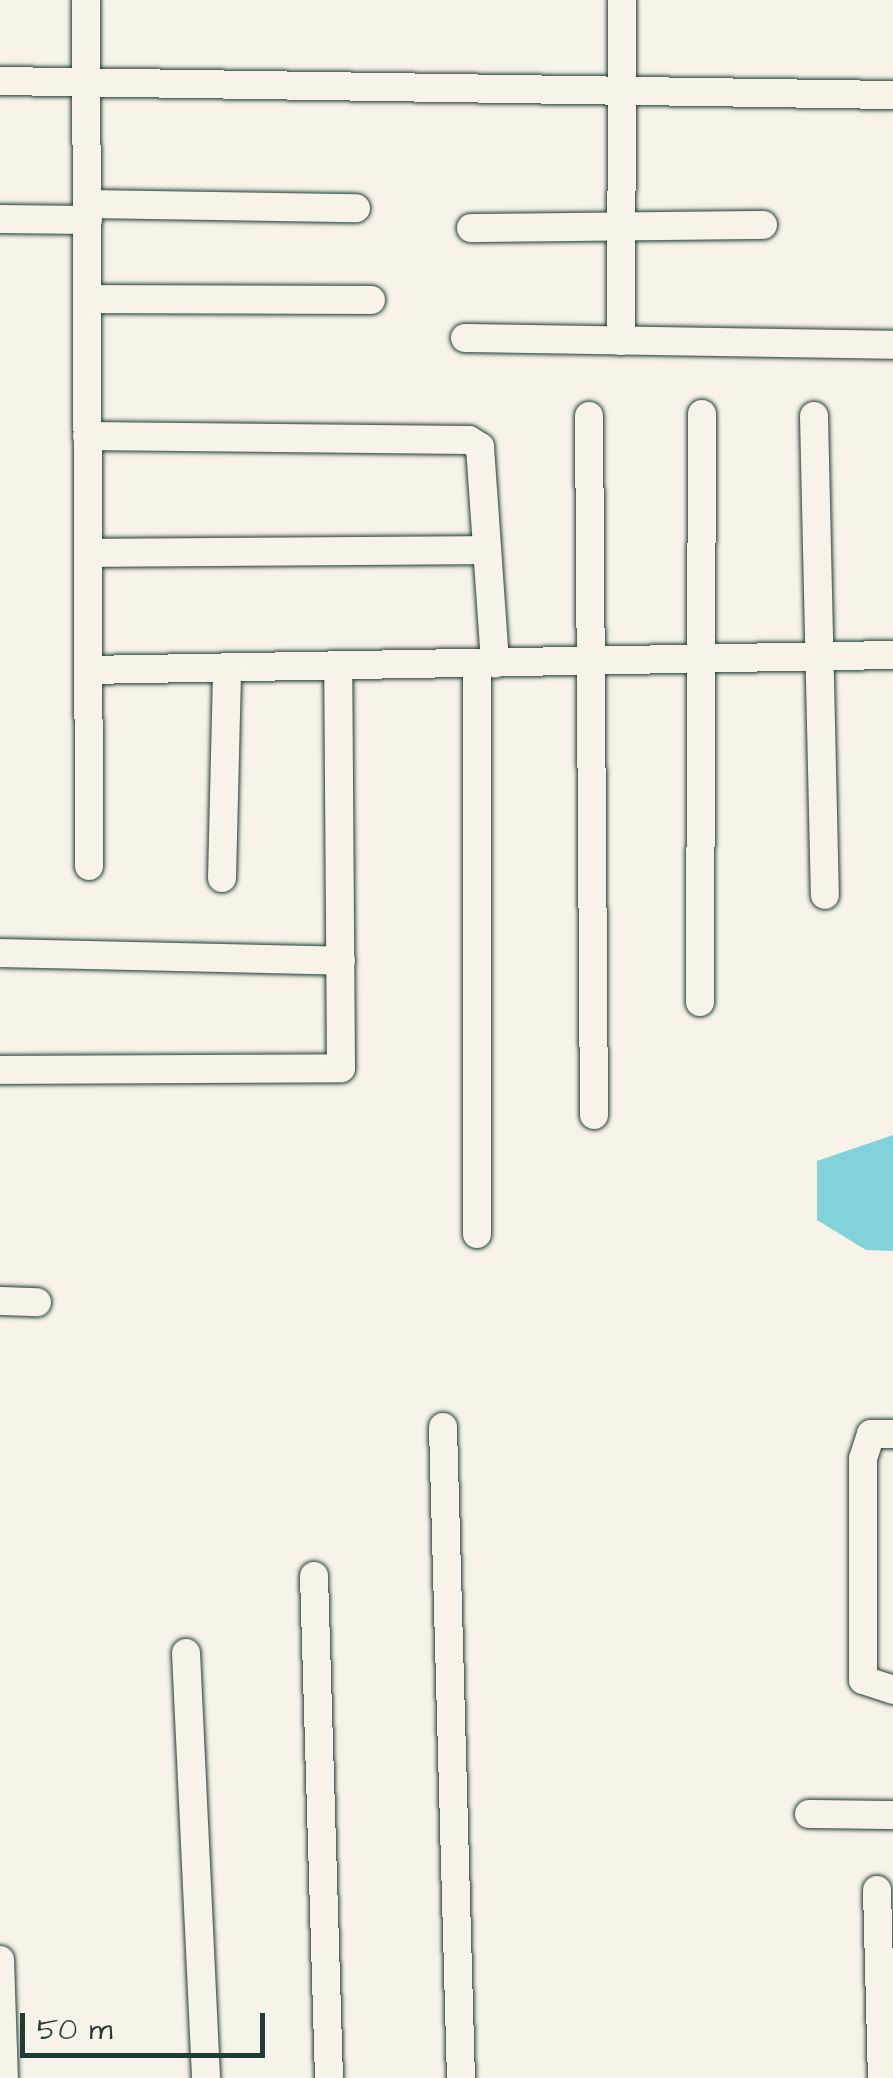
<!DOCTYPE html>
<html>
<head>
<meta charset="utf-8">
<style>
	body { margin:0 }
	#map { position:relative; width:893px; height:2078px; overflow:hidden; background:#f7f3e8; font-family:"Architects Daughter",sans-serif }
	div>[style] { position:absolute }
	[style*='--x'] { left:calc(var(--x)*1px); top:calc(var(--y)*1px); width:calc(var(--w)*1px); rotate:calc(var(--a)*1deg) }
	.water>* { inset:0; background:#81d2da }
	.roads { filter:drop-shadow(0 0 2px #1f3d34) drop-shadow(0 0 2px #1f3d34) }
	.street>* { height:28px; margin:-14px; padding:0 14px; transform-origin:14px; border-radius:14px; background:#f7f3e8 }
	span { translate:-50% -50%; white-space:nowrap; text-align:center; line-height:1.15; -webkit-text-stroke:8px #f7f3e8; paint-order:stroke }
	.scale { position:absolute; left:20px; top:2013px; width:245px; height:45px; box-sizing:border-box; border:5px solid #1f3d34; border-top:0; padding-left:12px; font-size:30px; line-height:35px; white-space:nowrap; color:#1f3d34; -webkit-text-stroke:8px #f7f3e8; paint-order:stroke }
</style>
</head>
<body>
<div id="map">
	<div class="water">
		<i style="clip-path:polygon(893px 1135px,893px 1251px,866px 1250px,817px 1220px,817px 1161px)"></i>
	</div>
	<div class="roads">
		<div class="street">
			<i style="--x:86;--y:0;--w:866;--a:89.8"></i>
			<i style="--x:0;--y:81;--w:893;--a:0.9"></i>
			<i style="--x:88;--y:204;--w:268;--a:0.9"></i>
			<i style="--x:0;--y:219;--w:88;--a:0.7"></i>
			<i style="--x:471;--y:228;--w:292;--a:-0.6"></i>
			<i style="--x:87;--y:299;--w:284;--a:0.2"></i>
			<i style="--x:465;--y:338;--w:428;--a:0.9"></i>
			<i style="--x:621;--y:341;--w:341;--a:-89.8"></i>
			<i style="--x:589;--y:416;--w:699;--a:89.59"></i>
			<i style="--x:814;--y:416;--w:479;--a:88.7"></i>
			<i style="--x:87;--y:436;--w:382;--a:0.6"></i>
			<i style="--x:469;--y:440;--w:13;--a:32"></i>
			<i style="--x:480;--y:447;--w:217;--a:86"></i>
			<i style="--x:88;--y:553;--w:399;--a:-0.4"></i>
			<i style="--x:477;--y:663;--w:571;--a:90"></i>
			<i style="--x:88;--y:670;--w:805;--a:-1.07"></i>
			<i style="--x:222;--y:878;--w:210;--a:-88.6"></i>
			<i style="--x:0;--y:953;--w:341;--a:1.3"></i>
			<i style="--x:700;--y:1002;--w:588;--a:-89.81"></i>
			<i style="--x:0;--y:1070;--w:341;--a:-0.3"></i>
			<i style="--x:341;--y:1068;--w:403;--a:-90.4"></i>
			<i style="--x:0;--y:1301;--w:37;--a:2"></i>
			<i style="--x:443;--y:1427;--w:651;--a:88.42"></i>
			<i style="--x:893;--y:1434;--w:22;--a:180"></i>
			<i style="--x:871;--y:1434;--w:26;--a:108"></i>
			<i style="--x:863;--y:1459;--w:221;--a:90"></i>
			<i style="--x:863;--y:1680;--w:32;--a:18"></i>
			<i style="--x:314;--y:1576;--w:502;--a:88.29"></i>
			<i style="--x:186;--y:1653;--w:425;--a:87.3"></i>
			<i style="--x:809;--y:1814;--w:84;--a:0.7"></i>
			<i style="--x:877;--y:1890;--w:188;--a:88.5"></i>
			<i style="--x:0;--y:1960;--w:118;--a:88.1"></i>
		</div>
	</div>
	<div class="scale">50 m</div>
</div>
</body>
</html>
